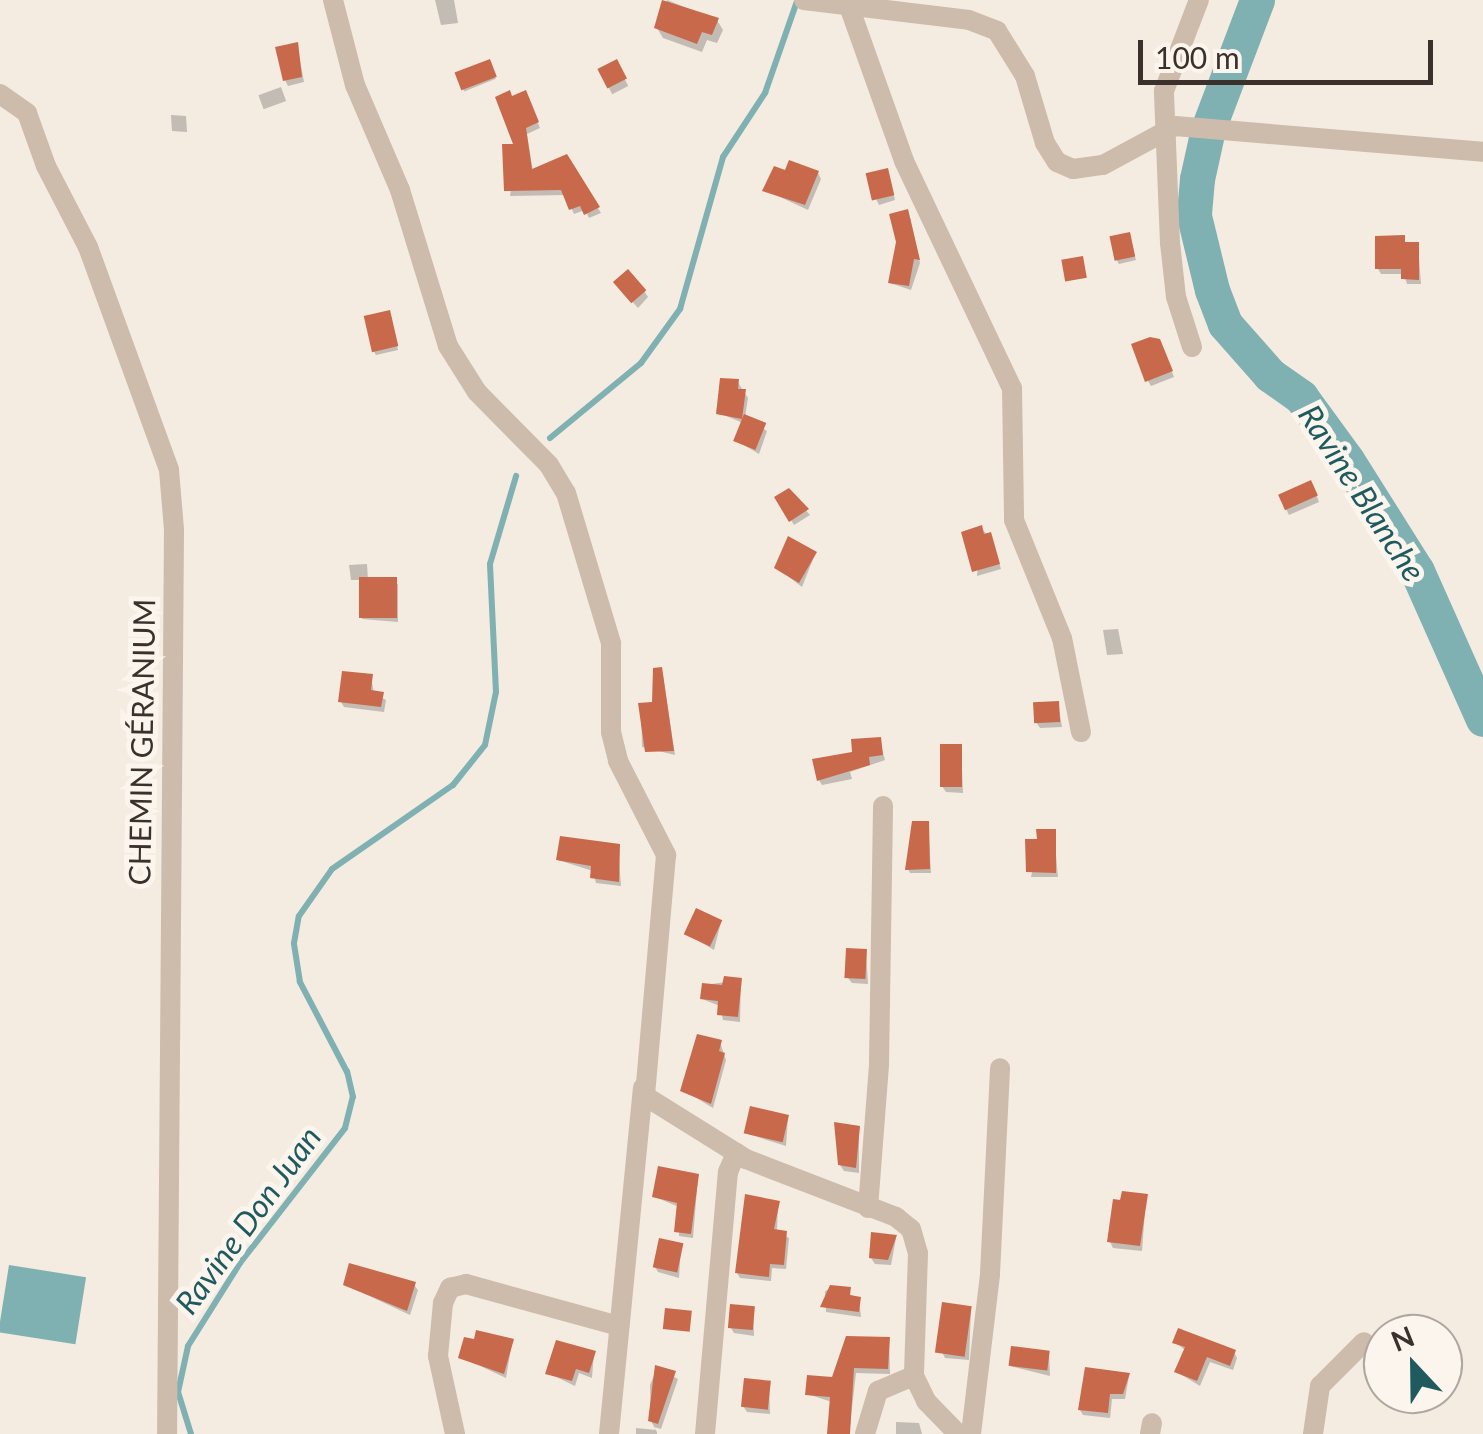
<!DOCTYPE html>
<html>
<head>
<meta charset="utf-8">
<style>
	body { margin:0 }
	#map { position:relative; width:1483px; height:1434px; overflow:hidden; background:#f4ebe1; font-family:Lato,sans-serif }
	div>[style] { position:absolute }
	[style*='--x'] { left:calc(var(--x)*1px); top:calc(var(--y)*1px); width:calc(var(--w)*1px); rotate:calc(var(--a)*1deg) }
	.water>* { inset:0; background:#7fb0b2; transform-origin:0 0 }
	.shadow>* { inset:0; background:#0003; transform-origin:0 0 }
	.stream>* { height:6px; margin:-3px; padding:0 3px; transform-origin:3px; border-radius:3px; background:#7fb0b2 }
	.river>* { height:35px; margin:-17.5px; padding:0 17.5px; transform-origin:17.5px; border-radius:17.5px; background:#7fb0b2 }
	.building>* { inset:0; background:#c8694b; transform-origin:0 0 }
	.street>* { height:20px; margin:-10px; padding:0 10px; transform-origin:10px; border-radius:10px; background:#cdbbac }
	span { translate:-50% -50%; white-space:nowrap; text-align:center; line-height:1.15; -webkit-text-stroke:10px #fbf5ee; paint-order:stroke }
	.street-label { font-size:30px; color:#3b302b }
	.water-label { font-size:32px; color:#1f5a5e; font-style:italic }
	.north { position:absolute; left:1363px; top:1314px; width:100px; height:100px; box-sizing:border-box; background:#fbf5ee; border:2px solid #aea6a0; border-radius:50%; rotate:338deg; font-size:28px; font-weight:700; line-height:40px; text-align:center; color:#3b302b }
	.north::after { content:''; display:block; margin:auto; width:35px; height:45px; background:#1f5a5e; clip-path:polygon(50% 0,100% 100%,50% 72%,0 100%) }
	.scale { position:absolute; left:1138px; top:40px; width:295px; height:45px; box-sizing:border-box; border:5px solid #3b302b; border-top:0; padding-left:12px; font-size:30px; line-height:35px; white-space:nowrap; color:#3b302b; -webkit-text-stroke:8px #fbf5ee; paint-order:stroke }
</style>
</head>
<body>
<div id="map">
	<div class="water">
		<i style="left:9px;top:1265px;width:78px;height:68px;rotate:9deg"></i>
	</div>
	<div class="shadow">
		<i style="clip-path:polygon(435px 0,454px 0,458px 23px,441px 25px)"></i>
		<i style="clip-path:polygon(667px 0,717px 20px,723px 30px,717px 43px,707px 40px,702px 52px,663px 38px,657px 28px)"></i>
		<i style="clip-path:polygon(297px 45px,304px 82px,288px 86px,285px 80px)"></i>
		<i style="left:489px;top:62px;width:18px;height:34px;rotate:68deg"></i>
		<i style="left:616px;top:62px;width:27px;height:18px;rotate:63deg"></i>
		<i style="left:281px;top:87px;width:15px;height:24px;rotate:70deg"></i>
		<i style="clip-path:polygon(527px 98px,540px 128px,527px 134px,533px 172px,566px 157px,601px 213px,589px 218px,585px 210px,574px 214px,565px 195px,510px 196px,517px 146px,512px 99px)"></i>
		<i style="clip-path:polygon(171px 115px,186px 116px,187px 132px,172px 131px)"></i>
		<i style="clip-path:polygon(887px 171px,895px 200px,879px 205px,876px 199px)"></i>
		<i style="clip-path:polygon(787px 173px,818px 173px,821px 179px,808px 210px,765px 190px)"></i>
		<i style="clip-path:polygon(910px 217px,920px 263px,911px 290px,890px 283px)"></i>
		<i style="clip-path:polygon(1129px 235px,1136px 260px,1119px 264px,1116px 259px)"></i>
		<i style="clip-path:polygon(1418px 244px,1421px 284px,1407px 284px,1404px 274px,1381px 274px,1378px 269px)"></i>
		<i style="clip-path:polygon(621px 289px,644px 291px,648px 297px,638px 308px)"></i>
		<i style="clip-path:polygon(391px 318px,398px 350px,376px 355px,373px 350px)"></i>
		<i style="clip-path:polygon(1162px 347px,1174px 377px,1151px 386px,1148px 381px)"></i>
		<i style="clip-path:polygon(737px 381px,748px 398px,745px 417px,767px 431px,759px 454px,737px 441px,743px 423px,719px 413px)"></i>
		<i style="clip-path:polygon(1314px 489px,1319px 502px,1289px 515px,1286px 509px)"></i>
		<i style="clip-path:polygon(789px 491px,810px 515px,794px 525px,778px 498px)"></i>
		<i style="clip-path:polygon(981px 528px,993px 541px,1001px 569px,977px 576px)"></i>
		<i style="clip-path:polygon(815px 554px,802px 587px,777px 568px)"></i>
		<i style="clip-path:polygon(367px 564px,368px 580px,398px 584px,398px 622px,362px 619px,361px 580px,351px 580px,349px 565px)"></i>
		<i style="clip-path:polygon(1118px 629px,1123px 654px,1107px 655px,1103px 630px)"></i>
		<i style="clip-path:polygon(661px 670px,663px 675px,675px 755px,642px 747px,641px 705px,655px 705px)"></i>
		<i style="clip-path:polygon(371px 677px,374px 693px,386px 700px,384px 712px,344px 707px,341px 702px)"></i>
		<i style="clip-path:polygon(1058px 703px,1062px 727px,1040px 728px,1036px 722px)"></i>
		<i style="clip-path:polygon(879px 739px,885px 760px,850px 772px,852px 779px,822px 785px,819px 780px)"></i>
		<i style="clip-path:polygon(961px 746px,963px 793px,946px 792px,942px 786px)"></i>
		<i style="clip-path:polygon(928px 823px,931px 873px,910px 873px,908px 869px)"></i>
		<i style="clip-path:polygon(1054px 832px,1058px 877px,1031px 877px,1039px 841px)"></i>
		<i style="clip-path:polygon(618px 846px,621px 886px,596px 883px,593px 871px,558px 860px)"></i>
		<i style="clip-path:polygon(721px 922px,714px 950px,687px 934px)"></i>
		<i style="clip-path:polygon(866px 952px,868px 984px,852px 983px,848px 978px)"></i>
		<i style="clip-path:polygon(741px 980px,740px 1022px,723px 1020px,720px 1006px,702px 999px,704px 985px)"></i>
		<i style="clip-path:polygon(720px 1042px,726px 1060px,713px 1108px,683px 1090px)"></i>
		<i style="clip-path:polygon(788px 1117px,786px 1146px,748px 1134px)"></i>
		<i style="clip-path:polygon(859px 1128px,859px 1173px,844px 1171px,840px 1165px)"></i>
		<i style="clip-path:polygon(698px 1177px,693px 1238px,679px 1236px,679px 1207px,655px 1197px)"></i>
		<i style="clip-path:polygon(1146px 1197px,1142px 1251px,1113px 1248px,1110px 1242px)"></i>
		<i style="clip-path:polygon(778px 1203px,777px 1232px,789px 1238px,786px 1269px,772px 1268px,771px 1281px,740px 1278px,737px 1273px)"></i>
		<i style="clip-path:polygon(896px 1238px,891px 1265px,875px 1264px,871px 1258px)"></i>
		<i style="clip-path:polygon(681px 1246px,679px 1278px,658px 1272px,655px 1267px)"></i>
		<i style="clip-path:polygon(346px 1285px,414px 1285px,418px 1290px,410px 1315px)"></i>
		<i style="clip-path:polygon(835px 1287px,859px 1299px,861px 1317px,826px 1312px,825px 1291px)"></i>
		<i style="clip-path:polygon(753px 1308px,754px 1336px,734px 1333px,731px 1328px)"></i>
		<i style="clip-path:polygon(971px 1309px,969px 1360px,945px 1358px,942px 1352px)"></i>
		<i style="clip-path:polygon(889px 1340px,890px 1374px,856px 1373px,849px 1434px,829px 1434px,832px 1402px,807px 1394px)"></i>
		<i style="clip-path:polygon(512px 1342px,506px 1378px,461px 1357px)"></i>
		<i style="clip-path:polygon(1175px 1342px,1234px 1352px,1237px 1358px,1233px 1370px,1210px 1362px,1200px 1386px,1177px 1372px,1186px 1351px)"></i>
		<i style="clip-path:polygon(594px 1353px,592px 1378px,579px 1373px,575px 1386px,548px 1373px)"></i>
		<i style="clip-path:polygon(1049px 1353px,1050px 1376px,1010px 1366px)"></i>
		<i style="clip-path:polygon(657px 1368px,678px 1379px,661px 1429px,654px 1427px,657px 1432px,657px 1434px,636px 1434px,636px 1428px,656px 1430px,651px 1421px,650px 1385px)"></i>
		<i style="clip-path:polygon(1129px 1376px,1125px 1399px,1112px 1399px,1110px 1418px,1083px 1415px,1080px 1410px)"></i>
		<i style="clip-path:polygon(769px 1383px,770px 1414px,747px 1412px,743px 1406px)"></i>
		<i style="clip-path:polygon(896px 1422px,919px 1423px,922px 1434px,896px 1434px)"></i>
	</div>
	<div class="stream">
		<i style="--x:550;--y:438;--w:118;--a:-39.5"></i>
		<i style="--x:641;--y:363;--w:67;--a:-54.2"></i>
		<i style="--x:680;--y:309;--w:158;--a:-74.2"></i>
		<i style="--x:723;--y:157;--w:77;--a:-56.7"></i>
		<i style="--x:765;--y:93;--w:97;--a:-70.8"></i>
		<i style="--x:191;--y:1434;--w:44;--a:-107.2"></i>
		<i style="--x:178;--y:1392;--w:47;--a:-77.7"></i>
		<i style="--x:188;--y:1346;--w:98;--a:-57.9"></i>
		<i style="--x:240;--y:1263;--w:171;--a:-52.1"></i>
		<i style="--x:345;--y:1128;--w:32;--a:-76"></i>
		<i style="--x:353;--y:1097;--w:26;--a:-103"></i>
		<i style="--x:347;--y:1072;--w:102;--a:-117.6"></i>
		<i style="--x:300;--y:982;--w:39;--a:-99"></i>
		<i style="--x:294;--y:943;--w:27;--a:-80"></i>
		<i style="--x:299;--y:916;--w:57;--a:-54.9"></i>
		<i style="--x:332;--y:869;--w:147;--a:-34.8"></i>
		<i style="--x:453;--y:785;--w:51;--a:-51.3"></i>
		<i style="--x:485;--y:745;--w:54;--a:-78.3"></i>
		<i style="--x:496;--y:692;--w:128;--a:-92.7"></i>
		<i style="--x:490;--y:564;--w:92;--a:-73.5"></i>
	</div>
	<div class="river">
		<i style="--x:1257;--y:0;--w:138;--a:110.8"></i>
		<i style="--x:1208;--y:129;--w:51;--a:102.4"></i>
		<i style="--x:1197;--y:179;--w:37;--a:95"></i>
		<i style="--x:1194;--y:216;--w:76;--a:76.3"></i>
		<i style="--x:1212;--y:290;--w:36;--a:69"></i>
		<i style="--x:1225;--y:324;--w:68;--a:48.6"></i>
		<i style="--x:1270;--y:375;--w:38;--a:35"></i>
		<i style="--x:1301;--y:397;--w:78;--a:53.9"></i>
		<i style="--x:1347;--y:460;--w:131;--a:57.8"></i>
		<i style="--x:1417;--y:571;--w:162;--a:66"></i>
	</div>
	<div class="building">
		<i style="clip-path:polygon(662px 0,719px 18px,712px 35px,702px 32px,697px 44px,654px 28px)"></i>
		<i style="clip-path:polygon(298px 42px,302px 77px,283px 81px,275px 47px)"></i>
		<i style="left:490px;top:59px;width:19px;height:38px;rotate:69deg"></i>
		<i style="left:617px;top:59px;width:22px;height:22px;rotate:63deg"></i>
		<i style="clip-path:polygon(510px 90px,512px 96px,526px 90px,539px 122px,526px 128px,532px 169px,567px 154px,600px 207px,584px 215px,580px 206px,569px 210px,561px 190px,504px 191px,502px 144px,513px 144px,495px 97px)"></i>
		<i style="clip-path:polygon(789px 160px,819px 171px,805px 205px,762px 191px,774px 166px,785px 170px)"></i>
		<i style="left:888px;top:168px;width:28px;height:23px;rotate:77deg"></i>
		<i style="clip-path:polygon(908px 209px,920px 260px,914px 259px,909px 286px,888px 283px,896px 242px,889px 214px)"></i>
		<i style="left:1130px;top:232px;width:25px;height:21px;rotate:78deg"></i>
		<i style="clip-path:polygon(1405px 235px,1405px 242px,1419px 242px,1419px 280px,1401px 279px,1401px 269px,1375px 269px,1375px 236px)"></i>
		<i style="left:1083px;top:256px;width:22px;height:22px;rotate:80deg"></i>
		<i style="left:628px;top:269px;width:28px;height:20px;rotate:49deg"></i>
		<i style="left:390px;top:310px;width:37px;height:27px;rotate:77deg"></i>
		<i style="clip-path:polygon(1150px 337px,1160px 339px,1173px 371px,1145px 382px,1131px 344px)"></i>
		<i style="clip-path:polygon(720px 378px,739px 379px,738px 389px,746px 389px,742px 419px,716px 414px)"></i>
		<i style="left:744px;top:414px;width:24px;height:29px;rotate:22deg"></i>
		<i style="left:1311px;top:480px;width:17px;height:36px;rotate:66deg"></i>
		<i style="clip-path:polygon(789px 488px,809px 509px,789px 522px,774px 497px)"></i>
		<i style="clip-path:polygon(982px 525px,984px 534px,991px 532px,1000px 564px,972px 572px,961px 532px)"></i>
		<i style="clip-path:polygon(788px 536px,817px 552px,799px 583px,774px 568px)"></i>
		<i style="left:397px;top:577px;width:41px;height:38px;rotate:90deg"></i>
		<i style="clip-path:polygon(662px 667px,674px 751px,645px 752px,638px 703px,652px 702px,653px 668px)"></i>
		<i style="clip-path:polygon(342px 671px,373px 674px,371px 690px,384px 692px,381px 707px,338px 702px)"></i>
		<i style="left:1059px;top:701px;width:21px;height:26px;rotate:87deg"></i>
		<i style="clip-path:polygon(881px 737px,883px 755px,869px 757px,870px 765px,817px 781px,812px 759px,852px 752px,851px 739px)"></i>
		<i style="left:940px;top:744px;width:22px;height:43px"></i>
		<i style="clip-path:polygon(912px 821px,929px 821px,930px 869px,905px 870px)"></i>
		<i style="clip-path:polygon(1036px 829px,1056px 829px,1056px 873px,1026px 872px,1025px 839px,1037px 839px)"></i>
		<i style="clip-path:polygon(560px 836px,620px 844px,619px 882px,590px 878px,591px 866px,556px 860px)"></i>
		<i style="left:696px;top:908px;width:29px;height:29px;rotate:25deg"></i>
		<i style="left:846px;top:948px;width:21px;height:30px;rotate:3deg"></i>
		<i style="clip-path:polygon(724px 976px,742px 978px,738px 1017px,717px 1015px,718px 1001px,700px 999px,702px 983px,722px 985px)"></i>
		<i style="clip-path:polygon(697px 1034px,722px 1040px,719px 1051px,725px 1053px,711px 1104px,680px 1091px)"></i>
		<i style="left:750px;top:1106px;width:40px;height:28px;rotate:13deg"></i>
		<i style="clip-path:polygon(834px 1122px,860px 1126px,856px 1168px,838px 1165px)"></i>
		<i style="clip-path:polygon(658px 1166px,699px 1174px,691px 1234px,674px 1232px,677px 1203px,652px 1197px)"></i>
		<i style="clip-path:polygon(1122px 1191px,1148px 1194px,1140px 1246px,1107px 1242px,1113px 1199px,1120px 1200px)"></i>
		<i style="clip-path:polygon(745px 1194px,780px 1201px,774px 1229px,787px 1231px,784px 1265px,770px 1264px,769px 1277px,735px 1273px)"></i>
		<i style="clip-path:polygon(871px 1232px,897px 1235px,888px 1260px,869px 1258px)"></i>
		<i style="left:659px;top:1238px;width:25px;height:30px;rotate:12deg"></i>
		<i style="clip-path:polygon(349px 1263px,416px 1282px,407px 1311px,343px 1285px)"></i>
		<i style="clip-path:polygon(830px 1285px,851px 1287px,850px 1295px,861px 1297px,859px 1312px,820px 1307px)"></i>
		<i style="left:942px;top:1302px;width:30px;height:51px;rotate:8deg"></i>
		<i style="left:730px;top:1304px;width:25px;height:24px;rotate:5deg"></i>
		<i style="left:665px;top:1308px;width:27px;height:21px;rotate:6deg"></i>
		<i style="clip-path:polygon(1178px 1328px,1236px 1350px,1230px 1366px,1207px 1357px,1197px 1381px,1174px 1372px,1185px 1347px,1172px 1343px)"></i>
		<i style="clip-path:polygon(476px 1330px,514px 1339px,504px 1374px,458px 1358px,464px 1337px,474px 1339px)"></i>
		<i style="clip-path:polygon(846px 1336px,890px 1337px,888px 1369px,854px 1368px,850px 1434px,827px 1434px,830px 1397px,805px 1395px,807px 1375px,832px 1377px)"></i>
		<i style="clip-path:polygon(556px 1340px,596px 1351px,589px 1373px,576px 1369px,572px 1381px,545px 1374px)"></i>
		<i style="left:1011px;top:1346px;width:39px;height:20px;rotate:7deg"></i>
		<i style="clip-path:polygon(655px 1365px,676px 1371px,658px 1424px,648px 1421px)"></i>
		<i style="clip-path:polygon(1085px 1367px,1130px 1373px,1123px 1394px,1110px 1394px,1108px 1413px,1078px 1410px)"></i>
		<i style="left:744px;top:1378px;width:27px;height:29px;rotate:6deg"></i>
	</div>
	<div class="street">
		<i style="--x:333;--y:0;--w:88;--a:75.5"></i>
		<i style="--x:355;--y:85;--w:114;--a:66.8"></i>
		<i style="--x:400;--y:190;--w:163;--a:72.9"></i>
		<i style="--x:448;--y:346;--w:54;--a:57.8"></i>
		<i style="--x:477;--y:392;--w:103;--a:45.4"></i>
		<i style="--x:549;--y:465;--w:33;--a:59"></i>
		<i style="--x:566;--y:493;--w:157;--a:73.3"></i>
		<i style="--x:611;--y:643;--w:89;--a:90"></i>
		<i style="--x:611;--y:732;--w:30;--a:76"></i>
		<i style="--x:618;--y:761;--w:106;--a:62.9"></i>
		<i style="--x:666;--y:855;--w:242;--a:95"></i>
		<i style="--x:645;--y:1096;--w:119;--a:32"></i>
		<i style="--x:746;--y:1159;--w:161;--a:21.1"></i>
		<i style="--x:896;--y:1217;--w:19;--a:39"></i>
		<i style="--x:911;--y:1229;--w:25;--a:74"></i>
		<i style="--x:918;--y:1253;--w:123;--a:91.9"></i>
		<i style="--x:914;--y:1376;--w:28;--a:64"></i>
		<i style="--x:926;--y:1401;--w:46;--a:45.9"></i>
		<i style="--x:804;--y:0;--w:166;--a:6.9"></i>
		<i style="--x:969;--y:20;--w:30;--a:21"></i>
		<i style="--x:997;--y:31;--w:53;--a:58.1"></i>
		<i style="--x:1025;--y:76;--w:70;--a:73.4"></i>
		<i style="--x:1045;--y:143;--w:22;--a:58"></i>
		<i style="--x:1057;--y:162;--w:17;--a:24"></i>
		<i style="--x:1073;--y:169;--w:30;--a:-8"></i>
		<i style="--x:1103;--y:165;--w:82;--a:-28.4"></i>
		<i style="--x:1175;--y:126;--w:309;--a:4.8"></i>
		<i style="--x:850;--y:9;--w:161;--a:70.4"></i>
		<i style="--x:904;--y:161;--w:251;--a:64.6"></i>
		<i style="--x:1012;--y:388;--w:132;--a:89.1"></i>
		<i style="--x:1014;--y:520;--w:127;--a:67.9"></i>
		<i style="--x:1062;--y:638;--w:96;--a:78.6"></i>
		<i style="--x:0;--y:94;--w:33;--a:35"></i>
		<i style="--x:27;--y:113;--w:56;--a:70.3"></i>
		<i style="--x:46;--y:166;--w:91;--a:62.6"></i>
		<i style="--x:88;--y:247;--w:237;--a:70"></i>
		<i style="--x:169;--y:470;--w:60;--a:85.2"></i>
		<i style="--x:174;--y:530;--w:904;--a:90.44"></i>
		<i style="--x:1192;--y:347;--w:52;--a:-107.7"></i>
		<i style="--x:1176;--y:297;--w:54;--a:-96.3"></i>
		<i style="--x:1170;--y:243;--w:152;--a:-92.3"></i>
		<i style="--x:1164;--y:91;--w:97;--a:-69"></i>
		<i style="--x:868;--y:1208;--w:144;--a:-85.6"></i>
		<i style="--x:879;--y:1064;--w:258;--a:-89.1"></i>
		<i style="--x:455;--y:1434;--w:80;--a:-102.3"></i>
		<i style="--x:438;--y:1356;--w:53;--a:-84.6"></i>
		<i style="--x:443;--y:1303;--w:17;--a:-65"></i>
		<i style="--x:450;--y:1288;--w:16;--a:-14"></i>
		<i style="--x:466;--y:1284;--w:159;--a:15.4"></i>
		<i style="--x:609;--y:1434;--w:348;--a:-84.4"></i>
		<i style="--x:705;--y:1434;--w:263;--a:-85"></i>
		<i style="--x:728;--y:1172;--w:21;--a:-67"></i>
		<i style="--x:865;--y:1434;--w:45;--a:-73.2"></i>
		<i style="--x:878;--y:1391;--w:39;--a:-23"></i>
		<i style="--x:971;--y:1434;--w:161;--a:-83.2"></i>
		<i style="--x:990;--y:1274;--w:206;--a:-87.2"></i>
		<i style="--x:1150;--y:1434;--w:11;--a:-80"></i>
		<i style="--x:1313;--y:1434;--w:49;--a:-81.7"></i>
		<i style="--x:1320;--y:1386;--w:62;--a:-45"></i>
	</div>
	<div class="street-label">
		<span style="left:141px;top:742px;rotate:-89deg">CHEMIN GÉRANIUM</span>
	</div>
	<div class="water-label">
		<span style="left:1362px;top:493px;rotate:57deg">Ravine Blanche</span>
		<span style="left:248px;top:1220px;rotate:-54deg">Ravine Don Juan</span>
	</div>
	<div class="north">N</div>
	<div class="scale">100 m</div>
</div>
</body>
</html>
